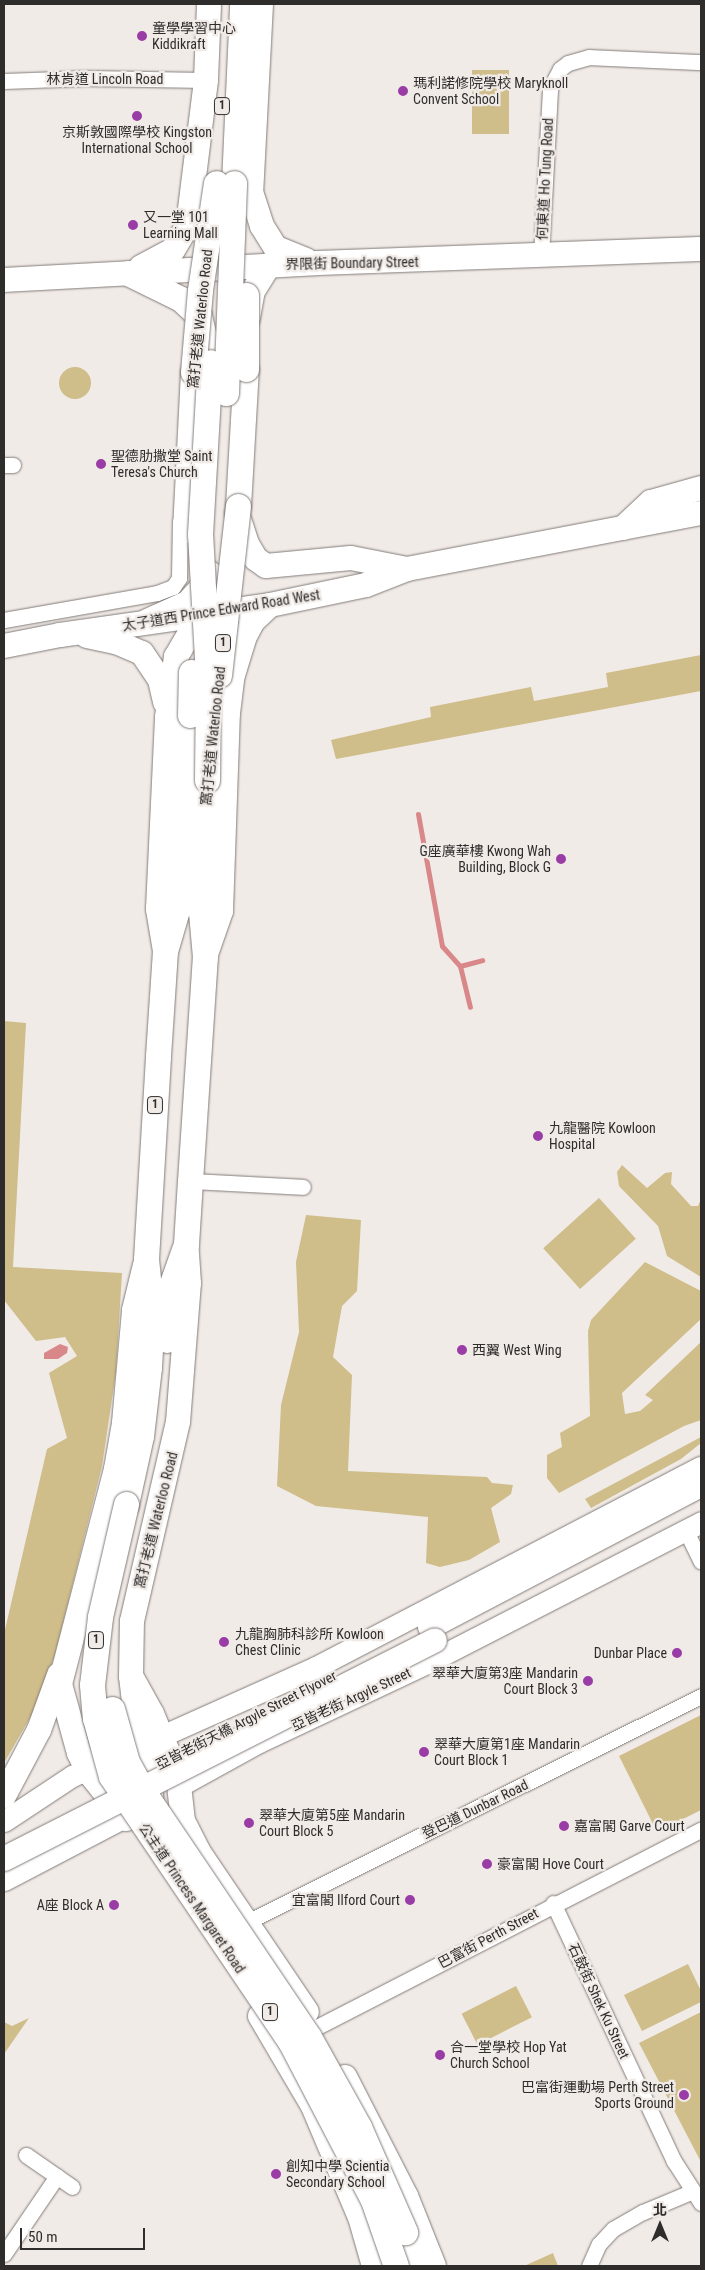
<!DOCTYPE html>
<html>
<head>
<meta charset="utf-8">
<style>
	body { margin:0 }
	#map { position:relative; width:705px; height:2270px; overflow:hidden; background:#f1ebe7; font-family:"Roboto Condensed","Noto Sans TC",sans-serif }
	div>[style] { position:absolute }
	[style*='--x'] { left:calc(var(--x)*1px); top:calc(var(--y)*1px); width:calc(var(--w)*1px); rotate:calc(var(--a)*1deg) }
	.green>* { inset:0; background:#cfbd8a; transform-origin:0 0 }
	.round { border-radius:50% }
	.water>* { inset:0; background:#d9888a }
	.stream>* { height:5px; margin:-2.5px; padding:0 2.5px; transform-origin:2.5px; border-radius:2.5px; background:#d9888a }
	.roads { filter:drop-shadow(0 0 1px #827c79) drop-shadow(0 0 1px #827c79) }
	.minor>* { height:15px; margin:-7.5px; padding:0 7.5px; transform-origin:7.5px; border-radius:7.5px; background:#fff }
	.secondary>* { height:21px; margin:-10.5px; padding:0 10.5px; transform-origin:10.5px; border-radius:10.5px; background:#fff }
	.primary>* { height:24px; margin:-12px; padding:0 12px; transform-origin:12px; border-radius:12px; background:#fff }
	.trunk>* { height:25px; margin:-12.5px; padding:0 12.5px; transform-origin:12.5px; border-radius:12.5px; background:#fff }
	.bridges { filter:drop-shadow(0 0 1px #827c79) drop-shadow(0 0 1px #827c79) }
	.primary-bridge>* { height:24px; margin:-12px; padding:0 12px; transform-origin:12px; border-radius:12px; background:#fff }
	.trunk-bridge>* { height:25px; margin:-12.5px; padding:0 12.5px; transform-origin:12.5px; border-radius:12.5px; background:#fff }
	.dots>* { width:14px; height:14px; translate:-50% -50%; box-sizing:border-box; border:2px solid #f1ebe7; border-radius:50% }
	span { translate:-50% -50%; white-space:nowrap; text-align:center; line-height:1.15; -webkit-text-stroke:4.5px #f1ebe7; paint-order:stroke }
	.shield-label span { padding:1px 4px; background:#f1ebe7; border:1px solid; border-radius:4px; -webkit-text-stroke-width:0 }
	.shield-label { font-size:12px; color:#2f2d2c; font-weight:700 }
	.poi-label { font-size:14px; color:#2f2d2c }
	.left { translate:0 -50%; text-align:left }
	.right { translate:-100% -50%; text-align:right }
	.street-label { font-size:14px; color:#2f2d2c }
	.frame { position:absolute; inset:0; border:5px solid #2f2d2c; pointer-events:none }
	.north { position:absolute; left:635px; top:2200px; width:50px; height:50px; -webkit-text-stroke:4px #f1ebe7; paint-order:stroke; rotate:0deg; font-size:14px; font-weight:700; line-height:20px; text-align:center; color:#2f2d2c }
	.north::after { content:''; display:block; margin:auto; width:18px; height:22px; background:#2f2d2c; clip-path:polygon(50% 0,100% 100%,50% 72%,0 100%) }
	.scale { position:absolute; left:20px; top:2228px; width:125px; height:22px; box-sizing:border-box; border:2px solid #2f2d2c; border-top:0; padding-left:6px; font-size:15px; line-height:18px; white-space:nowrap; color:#2f2d2c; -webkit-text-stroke:4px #f1ebe7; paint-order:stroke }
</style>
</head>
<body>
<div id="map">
	<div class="green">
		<i style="left:472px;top:70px;width:37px;height:64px"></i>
		<i class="round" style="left:59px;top:367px;width:32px;height:32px"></i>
		<i style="clip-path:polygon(701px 655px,701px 691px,336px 759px,331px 740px,431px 717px,430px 707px,531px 687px,534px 701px,608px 687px,606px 673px)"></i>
		<i style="clip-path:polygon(4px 1021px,26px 1023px,13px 1267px,122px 1273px,116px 1372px,102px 1466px,55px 1655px,34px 1711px,4px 1763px,4px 1634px,47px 1449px,67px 1438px,49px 1373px,77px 1356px,65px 1337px,36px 1341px,4px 1300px)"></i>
		<i style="clip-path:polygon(622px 1165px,647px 1188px,665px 1173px,672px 1172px,671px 1184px,691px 1206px,698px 1206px,701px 1199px,701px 1277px,667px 1256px,658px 1226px,619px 1186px,617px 1172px)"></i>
		<i style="left:599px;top:1198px;width:55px;height:75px;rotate:48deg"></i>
		<i style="clip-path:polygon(306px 1215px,361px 1220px,357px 1291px,342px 1306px,333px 1357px,352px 1375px,348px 1471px,487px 1477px,492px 1483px,513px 1485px,511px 1494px,491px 1508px,500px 1542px,469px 1560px,440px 1567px,426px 1563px,428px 1517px,316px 1506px,277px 1486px,281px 1405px,299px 1332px,296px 1262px)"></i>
		<i style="clip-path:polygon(645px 1262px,701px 1291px,701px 1319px,622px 1393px,625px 1414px,640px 1411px,653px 1400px,645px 1395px,701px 1342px,701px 1420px,684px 1426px,559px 1493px,547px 1478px,547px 1455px,562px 1447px,560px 1433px,590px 1416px,588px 1331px,591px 1320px)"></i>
		<i style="clip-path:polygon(701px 1437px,701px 1443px,681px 1459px,591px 1508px,585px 1499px)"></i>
		<i style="clip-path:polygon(701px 1715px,701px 1810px,657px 1832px,619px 1756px)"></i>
		<i style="clip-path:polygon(688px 1964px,701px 1991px,701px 2002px,642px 2031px,624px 1995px)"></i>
		<i style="left:516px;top:1986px;width:35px;height:61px;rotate:63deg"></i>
		<i style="clip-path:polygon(701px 2012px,701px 2162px,639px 2043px)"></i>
		<i style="clip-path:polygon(29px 2018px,4px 2054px,4px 2022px,12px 2026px)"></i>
		<i style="clip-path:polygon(553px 2253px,558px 2266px,524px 2266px)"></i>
	</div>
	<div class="water">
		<i style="clip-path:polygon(60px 1344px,68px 1347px,67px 1353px,58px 1359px,44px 1359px,44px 1353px)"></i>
	</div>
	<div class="stream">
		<i style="--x:418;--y:814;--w:134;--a:79.7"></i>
		<i style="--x:442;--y:946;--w:27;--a:48"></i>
		<i style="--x:460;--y:966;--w:42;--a:76.3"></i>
		<i style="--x:460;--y:966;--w:23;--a:-15"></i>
	</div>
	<div class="roads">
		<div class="minor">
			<i style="--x:4;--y:81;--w:83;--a:-2.1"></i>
			<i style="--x:87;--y:78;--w:119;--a:1"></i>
			<i style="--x:541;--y:256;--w:168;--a:-86.9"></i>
			<i style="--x:550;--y:88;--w:21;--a:-62"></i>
			<i style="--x:560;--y:69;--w:10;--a:-37"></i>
			<i style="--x:568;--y:63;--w:22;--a:-16"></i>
			<i style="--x:589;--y:57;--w:112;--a:2.6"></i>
			<i style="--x:4;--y:465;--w:9;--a:0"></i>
			<i style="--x:4;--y:620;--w:155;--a:-10"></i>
			<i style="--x:157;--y:593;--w:17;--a:-21"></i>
			<i style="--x:173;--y:587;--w:11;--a:-56"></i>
			<i style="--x:179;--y:578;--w:57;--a:-89"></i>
			<i style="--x:190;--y:1181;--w:113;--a:3"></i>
			<i style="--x:686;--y:1531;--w:34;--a:64"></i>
			<i style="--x:553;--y:1903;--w:285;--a:64.9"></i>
			<i style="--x:674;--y:2161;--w:50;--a:57.3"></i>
			<i style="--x:247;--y:1922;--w:507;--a:-26.46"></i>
			<i style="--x:299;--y:2032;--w:19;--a:-16"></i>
			<i style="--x:317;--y:2027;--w:432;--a:-27.2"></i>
			<i style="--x:26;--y:2155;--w:56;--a:34.8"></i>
			<i style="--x:4;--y:2254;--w:94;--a:-55.8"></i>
			<i style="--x:589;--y:2266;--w:24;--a:-66"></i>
			<i style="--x:599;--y:2244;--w:21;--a:-47"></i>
			<i style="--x:613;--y:2229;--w:34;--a:-30"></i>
			<i style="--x:643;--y:2212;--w:54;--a:-22.8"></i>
		</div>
		<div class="secondary">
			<i style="--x:146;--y:1743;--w:186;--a:-24.1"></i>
			<i style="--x:316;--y:1667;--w:434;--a:-27.5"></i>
			<i style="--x:179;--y:1786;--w:91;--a:-28.8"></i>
			<i style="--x:259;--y:1742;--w:186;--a:-25.2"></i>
			<i style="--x:427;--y:1663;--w:308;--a:-27.2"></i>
			<i style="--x:4;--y:1821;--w:82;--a:-33.5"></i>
			<i style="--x:72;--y:1776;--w:33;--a:-23"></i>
		</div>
		<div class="primary">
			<i style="--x:261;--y:4;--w:188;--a:93"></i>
			<i style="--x:251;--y:192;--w:36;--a:72"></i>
			<i style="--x:262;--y:226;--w:26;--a:58"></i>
			<i style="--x:276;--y:248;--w:32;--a:22"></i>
			<i style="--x:141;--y:267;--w:36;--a:-28"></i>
			<i style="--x:173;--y:250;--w:29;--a:-59"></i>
			<i style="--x:188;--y:225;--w:146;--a:-82.9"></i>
			<i style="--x:206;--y:80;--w:76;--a:-87.7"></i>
			<i style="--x:4;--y:280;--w:313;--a:-3.1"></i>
			<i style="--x:317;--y:263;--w:384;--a:-2.1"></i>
			<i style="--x:248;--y:318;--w:27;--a:-80"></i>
			<i style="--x:253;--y:291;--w:31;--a:-58"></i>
			<i style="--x:237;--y:513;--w:33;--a:72"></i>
			<i style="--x:247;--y:544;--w:17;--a:59"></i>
			<i style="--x:256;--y:559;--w:12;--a:35"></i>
			<i style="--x:266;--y:566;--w:85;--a:-5.4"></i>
			<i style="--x:351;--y:558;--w:57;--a:11.1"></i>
			<i style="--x:623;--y:528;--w:38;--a:-43"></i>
			<i style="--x:651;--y:502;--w:52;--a:-15.6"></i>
			<i style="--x:87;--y:636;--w:30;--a:12"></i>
			<i style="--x:116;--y:642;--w:28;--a:23"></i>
			<i style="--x:142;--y:653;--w:32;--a:56"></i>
			<i style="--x:160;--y:680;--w:23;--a:77"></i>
			<i style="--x:4;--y:646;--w:57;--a:-11.1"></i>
			<i style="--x:60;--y:635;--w:212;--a:-8.1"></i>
			<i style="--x:270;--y:605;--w:98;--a:-11.8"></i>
			<i style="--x:366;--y:585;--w:44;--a:-21.3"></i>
			<i style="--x:407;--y:569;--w:299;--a:-10.8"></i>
			<i style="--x:165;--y:951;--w:43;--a:-99.5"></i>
			<i style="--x:158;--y:909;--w:192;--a:-87.3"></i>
			<i style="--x:167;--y:717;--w:61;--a:-81.5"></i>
			<i style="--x:176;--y:657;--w:60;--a:-60"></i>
			<i style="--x:205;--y:957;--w:49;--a:-70.8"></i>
			<i style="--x:221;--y:911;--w:198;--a:-88"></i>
			<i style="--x:228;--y:713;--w:38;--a:-83"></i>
			<i style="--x:233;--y:675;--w:39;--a:-73"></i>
			<i style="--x:244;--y:638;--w:19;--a:-62"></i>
			<i style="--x:253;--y:621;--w:23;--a:-43"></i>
			<i style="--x:430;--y:1627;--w:306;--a:-27.7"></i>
			<i style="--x:131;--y:1676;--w:43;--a:61.1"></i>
			<i style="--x:152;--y:1714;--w:67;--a:67.2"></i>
			<i style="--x:178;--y:1776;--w:45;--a:83.7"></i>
			<i style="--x:183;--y:1821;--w:34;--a:63"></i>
			<i style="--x:198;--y:1851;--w:194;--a:55.9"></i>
			<i style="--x:4;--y:1796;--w:75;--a:-62.1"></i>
			<i style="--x:39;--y:1730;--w:59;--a:-70"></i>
			<i style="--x:147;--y:1801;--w:6;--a:-45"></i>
			<i style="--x:151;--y:1797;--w:24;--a:-90"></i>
			<i style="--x:151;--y:1773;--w:30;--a:-111"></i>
			<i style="--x:140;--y:1745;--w:17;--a:-100"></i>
			<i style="--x:137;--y:1728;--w:52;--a:-96.6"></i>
			<i style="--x:131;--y:1676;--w:55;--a:-89"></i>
			<i style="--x:132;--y:1621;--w:204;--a:-77"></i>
			<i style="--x:178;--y:1422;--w:139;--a:-85.5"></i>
			<i style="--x:189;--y:1283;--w:39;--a:-94"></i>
			<i style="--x:126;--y:1819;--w:63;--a:-128.5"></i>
			<i style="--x:87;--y:1770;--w:19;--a:-115"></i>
			<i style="--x:79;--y:1753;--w:72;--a:-105.4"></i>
			<i style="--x:60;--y:1684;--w:222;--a:-75.4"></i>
			<i style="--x:116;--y:1469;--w:47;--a:-80.1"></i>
			<i style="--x:124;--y:1423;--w:113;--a:-84.9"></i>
			<i style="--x:134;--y:1310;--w:46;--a:-76.3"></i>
			<i style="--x:4;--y:1879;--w:151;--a:-27.6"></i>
			<i style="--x:260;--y:2016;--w:104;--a:59.5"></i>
			<i style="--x:313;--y:2106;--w:121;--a:67.1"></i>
			<i style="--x:360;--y:2217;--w:51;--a:74.1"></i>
			<i style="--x:345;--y:2077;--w:134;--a:62.9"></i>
			<i style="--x:406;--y:2196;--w:75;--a:68.2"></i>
		</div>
		<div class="trunk">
			<i style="--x:234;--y:183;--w:179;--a:-87.4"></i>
			<i style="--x:128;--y:273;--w:59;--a:26.1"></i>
			<i style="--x:181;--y:299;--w:25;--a:43"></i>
			<i style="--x:199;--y:316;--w:47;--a:76.6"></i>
			<i style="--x:238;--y:506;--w:137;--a:-86.7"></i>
			<i style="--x:185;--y:530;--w:158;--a:-87.1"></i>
			<i style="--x:147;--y:621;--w:44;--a:-24.2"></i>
			<i style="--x:187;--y:603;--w:21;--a:-47"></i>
			<i style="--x:201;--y:588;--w:17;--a:-62"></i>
			<i style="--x:167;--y:1340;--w:51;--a:-86.6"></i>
			<i style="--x:170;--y:1289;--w:48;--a:-70.4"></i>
			<i style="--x:186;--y:1244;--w:63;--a:-86.4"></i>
			<i style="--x:190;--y:1181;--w:225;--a:-86.2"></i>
			<i style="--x:205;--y:957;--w:45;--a:-95.1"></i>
			<i style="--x:201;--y:912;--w:132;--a:-87.4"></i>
			<i style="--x:126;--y:1504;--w:70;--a:-77.6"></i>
			<i style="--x:141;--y:1436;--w:69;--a:-83.4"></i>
			<i style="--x:149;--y:1367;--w:50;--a:-86.6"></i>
			<i style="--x:152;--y:1317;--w:58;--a:-95.9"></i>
			<i style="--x:146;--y:1259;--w:203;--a:-86.6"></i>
			<i style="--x:158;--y:1056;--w:105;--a:-86.2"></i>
			<i style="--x:165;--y:951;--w:43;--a:-73.7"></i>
			<i style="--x:177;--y:910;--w:195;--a:-86.2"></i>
			<i style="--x:405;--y:2232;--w:35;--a:74"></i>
		</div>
	</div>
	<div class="bridges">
		<div class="primary-bridge">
			<i style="--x:4;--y:1859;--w:483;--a:-26.9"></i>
		</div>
		<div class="trunk-bridge">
			<i style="--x:246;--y:369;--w:74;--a:-90"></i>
			<i style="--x:193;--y:372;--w:82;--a:-85.1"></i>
			<i style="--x:200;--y:290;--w:108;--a:-81.5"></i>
			<i style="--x:226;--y:393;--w:210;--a:-87.8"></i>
			<i style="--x:219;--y:675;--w:170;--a:-83.6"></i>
			<i style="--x:190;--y:715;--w:43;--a:-88.7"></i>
			<i style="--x:207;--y:780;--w:104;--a:-89.4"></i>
			<i style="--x:208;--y:676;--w:142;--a:-93.2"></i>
			<i style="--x:200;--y:534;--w:172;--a:-86.7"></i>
			<i style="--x:126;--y:1504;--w:116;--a:103"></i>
			<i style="--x:100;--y:1617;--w:68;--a:96.7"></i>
			<i style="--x:92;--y:1685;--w:33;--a:85"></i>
			<i style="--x:95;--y:1718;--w:60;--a:74.6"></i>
			<i style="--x:111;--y:1776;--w:322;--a:56"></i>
			<i style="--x:291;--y:2043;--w:177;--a:62.4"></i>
			<i style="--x:373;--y:2200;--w:70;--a:70.8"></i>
			<i style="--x:112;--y:1709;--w:55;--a:74.2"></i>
			<i style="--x:127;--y:1762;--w:37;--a:61"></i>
			<i style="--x:145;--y:1794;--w:293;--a:56"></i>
			<i style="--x:309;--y:2037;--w:103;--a:60.9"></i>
			<i style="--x:359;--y:2127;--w:115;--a:66.3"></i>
		</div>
	</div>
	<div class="dots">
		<i style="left:142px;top:36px;background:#9a3ca5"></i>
		<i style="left:403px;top:91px;background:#9a3ca5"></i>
		<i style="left:137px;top:116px;background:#9a3ca5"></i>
		<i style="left:133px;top:225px;background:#9a3ca5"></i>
		<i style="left:101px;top:464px;background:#9a3ca5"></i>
		<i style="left:561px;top:859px;background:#9a3ca5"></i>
		<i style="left:538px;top:1136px;background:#9a3ca5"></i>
		<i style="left:462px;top:1350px;background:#9a3ca5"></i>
		<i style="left:224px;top:1642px;background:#9a3ca5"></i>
		<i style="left:677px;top:1653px;background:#9a3ca5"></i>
		<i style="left:588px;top:1681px;background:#9a3ca5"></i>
		<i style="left:424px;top:1752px;background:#9a3ca5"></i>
		<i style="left:249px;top:1823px;background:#9a3ca5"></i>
		<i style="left:564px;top:1826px;background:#9a3ca5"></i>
		<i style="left:487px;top:1864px;background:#9a3ca5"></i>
		<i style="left:410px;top:1900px;background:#9a3ca5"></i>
		<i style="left:114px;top:1905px;background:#9a3ca5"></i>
		<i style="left:440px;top:2055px;background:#9a3ca5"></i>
		<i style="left:684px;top:2095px;background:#9a3ca5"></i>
		<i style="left:276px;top:2174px;background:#9a3ca5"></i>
	</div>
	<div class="shield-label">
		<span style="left:222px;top:106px">1</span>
		<span style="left:223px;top:643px">1</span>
		<span style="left:155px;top:1105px">1</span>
		<span style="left:96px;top:1640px">1</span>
		<span style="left:270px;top:2012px">1</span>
	</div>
	<div class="poi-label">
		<span class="left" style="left:152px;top:36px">童學學習中心<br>Kiddikraft</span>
		<span class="left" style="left:413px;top:91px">瑪利諾修院學校 Maryknoll<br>Convent School</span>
		<span style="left:137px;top:140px">京斯敦國際學校 Kingston<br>International School</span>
		<span class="left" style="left:143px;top:225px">又一堂 101<br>Learning Mall</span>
		<span class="left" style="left:111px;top:464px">聖德肋撒堂 Saint<br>Teresa's Church</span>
		<span class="right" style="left:551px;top:859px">G座廣華樓 Kwong Wah<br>Building, Block G</span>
		<span class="left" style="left:549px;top:1136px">九龍醫院 Kowloon<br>Hospital</span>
		<span class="left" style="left:472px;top:1350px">西翼 West Wing</span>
		<span class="left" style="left:235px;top:1642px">九龍胸肺科診所 Kowloon<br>Chest Clinic</span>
		<span class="right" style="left:667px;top:1653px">Dunbar Place</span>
		<span class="right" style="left:578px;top:1681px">翠華大廈第3座 Mandarin<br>Court Block 3</span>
		<span class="left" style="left:434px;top:1752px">翠華大廈第1座 Mandarin<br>Court Block 1</span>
		<span class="left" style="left:259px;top:1823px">翠華大廈第5座 Mandarin<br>Court Block 5</span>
		<span class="left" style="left:574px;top:1826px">嘉富閣 Garve Court</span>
		<span class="left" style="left:497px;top:1864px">豪富閣 Hove Court</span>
		<span class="right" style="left:400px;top:1900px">宜富閣 Ilford Court</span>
		<span class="right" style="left:104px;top:1905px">A座 Block A</span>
		<span class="left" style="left:450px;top:2055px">合一堂學校 Hop Yat<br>Church School</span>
		<span class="right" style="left:674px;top:2095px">巴富街運動場 Perth Street<br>Sports Ground</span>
		<span class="left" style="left:286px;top:2174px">創知中學 Scientia<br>Secondary School</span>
	</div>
	<div class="street-label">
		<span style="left:105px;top:79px">林肯道 Lincoln Road</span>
		<span style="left:545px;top:179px;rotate:-87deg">何東道 Ho Tung Road</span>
		<span style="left:352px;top:263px;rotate:-1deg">界限街 Boundary Street</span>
		<span style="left:200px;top:319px;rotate:-84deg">窩打老道 Waterloo Road</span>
		<span style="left:221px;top:610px;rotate:-9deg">太子道西 Prince Edward Road West</span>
		<span style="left:213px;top:736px;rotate:-84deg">窩打老道 Waterloo Road</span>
		<span style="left:156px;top:1520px;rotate:-76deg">窩打老道 Waterloo Road</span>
		<span style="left:351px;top:1699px;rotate:-25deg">亞皆老街 Argyle Street</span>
		<span style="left:246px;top:1720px;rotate:-27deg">亞皆老街天橋 Argyle Street Flyover</span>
		<span style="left:475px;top:1809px;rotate:-26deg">登巴道 Dunbar Road</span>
		<span style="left:192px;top:1898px;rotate:56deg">公主道 Princess Margaret Road</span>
		<span style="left:488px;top:1938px;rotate:-28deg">巴富街 Perth Street</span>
		<span style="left:599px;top:2001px;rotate:65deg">石鼓街 Shek Ku Street</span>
	</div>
	<div class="frame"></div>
	<div class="north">北</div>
	<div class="scale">50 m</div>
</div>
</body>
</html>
